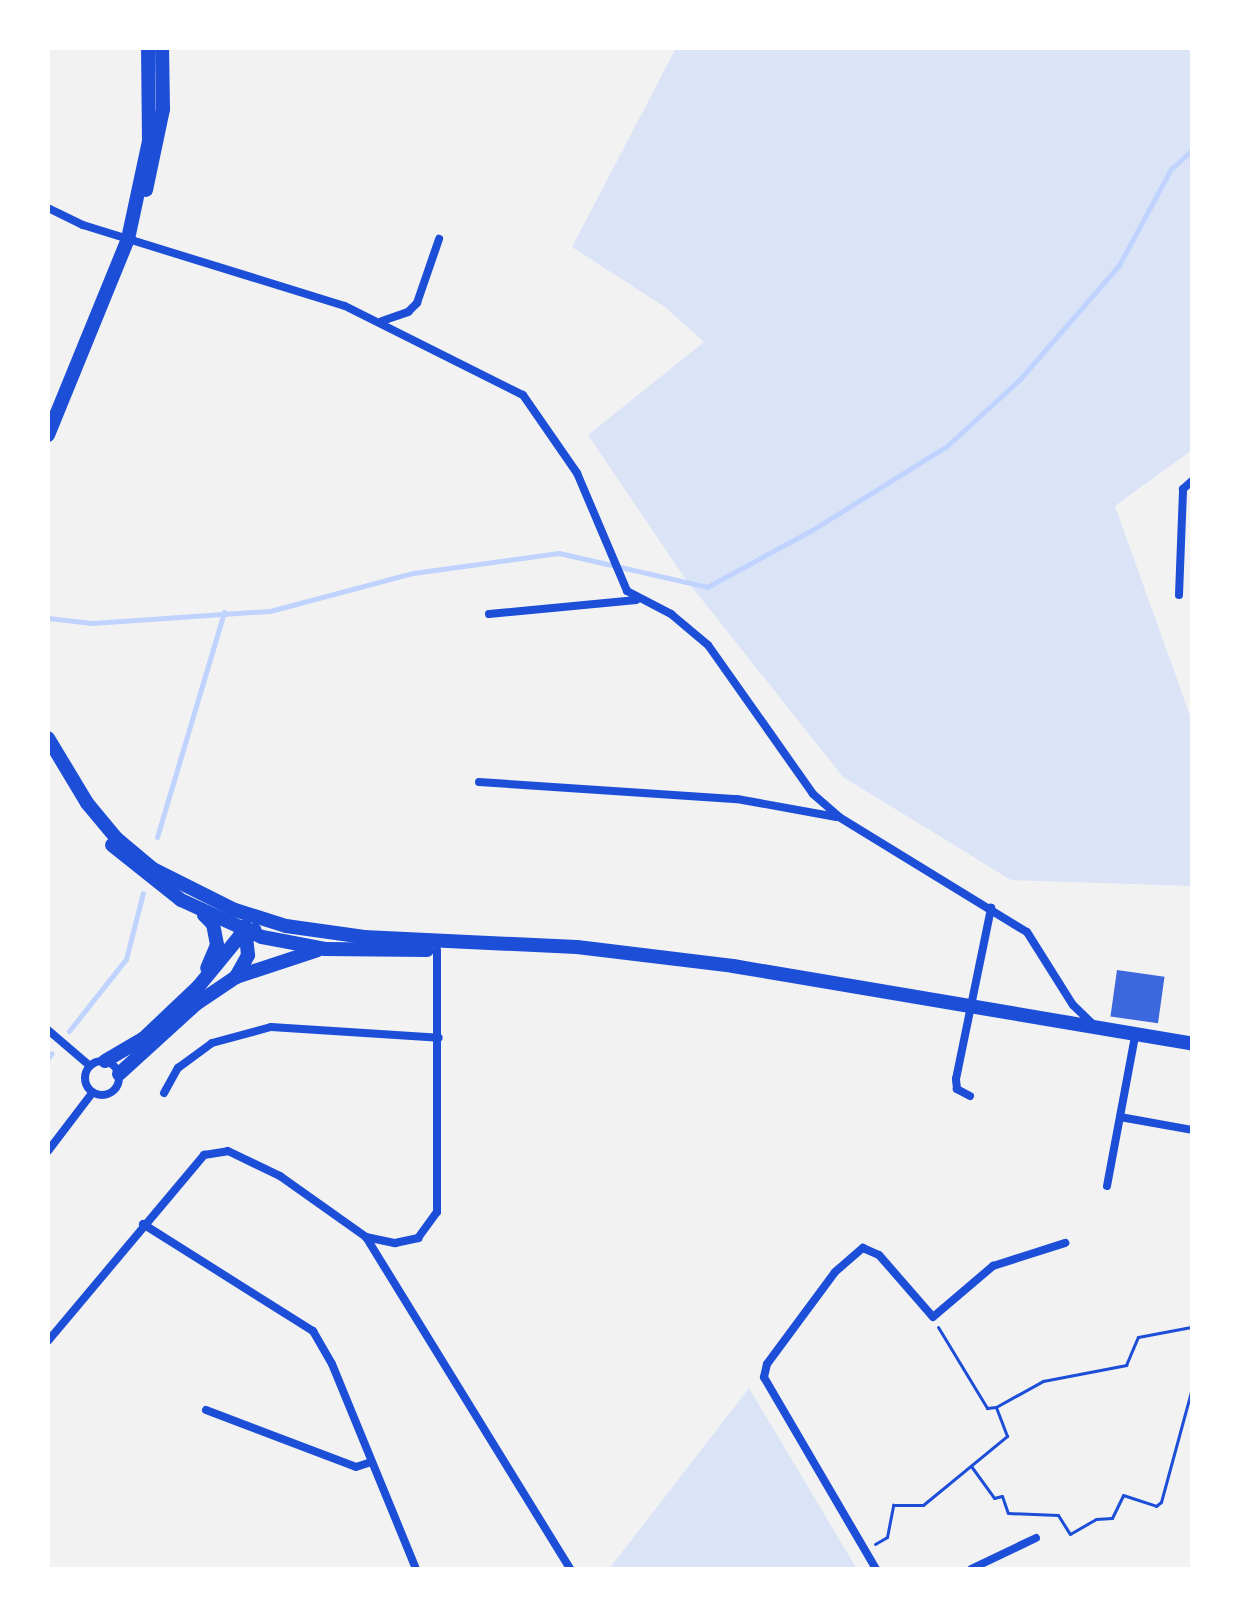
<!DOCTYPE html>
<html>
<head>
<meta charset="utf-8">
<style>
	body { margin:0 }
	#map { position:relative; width:1240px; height:1617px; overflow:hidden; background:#f2f2f2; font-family:Poppins,sans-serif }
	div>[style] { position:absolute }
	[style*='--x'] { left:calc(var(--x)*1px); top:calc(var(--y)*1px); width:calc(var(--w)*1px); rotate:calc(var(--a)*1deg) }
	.green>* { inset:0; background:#dbe4f7 }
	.stream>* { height:5px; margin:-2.5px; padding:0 2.5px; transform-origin:2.5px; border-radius:2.5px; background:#bfd3fe }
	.building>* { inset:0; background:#3d67dc; transform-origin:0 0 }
	.path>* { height:3px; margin:-1.5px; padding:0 1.5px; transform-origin:1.5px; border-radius:1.5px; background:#1d4ed8 }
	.minor>* { height:8px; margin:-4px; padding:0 4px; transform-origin:4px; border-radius:4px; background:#1d4ed8 }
	.minor>.ring { margin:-4px; padding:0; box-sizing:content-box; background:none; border:8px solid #1d4ed8; border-radius:50% }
	.trunk>* { height:14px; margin:-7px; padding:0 7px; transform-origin:7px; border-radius:7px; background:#1d4ed8 }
	span { translate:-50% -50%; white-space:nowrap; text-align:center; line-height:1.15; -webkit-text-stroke:6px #fff; paint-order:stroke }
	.frame { position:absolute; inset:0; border:50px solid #fff; pointer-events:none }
</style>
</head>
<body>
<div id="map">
	<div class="green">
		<i style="clip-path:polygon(676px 48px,1192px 48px,1192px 450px,1115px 506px,1192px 721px,1192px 886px,1011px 880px,843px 777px,684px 577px,588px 435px,704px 342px,665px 307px,572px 247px)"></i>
		<i style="clip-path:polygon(749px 1388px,857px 1569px,609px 1569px)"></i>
	</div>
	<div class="stream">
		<i style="--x:48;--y:618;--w:44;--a:6.5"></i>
		<i style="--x:92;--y:623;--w:178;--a:-3.9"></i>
		<i style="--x:270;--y:611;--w:148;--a:-14.9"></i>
		<i style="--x:413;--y:573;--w:147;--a:-7.8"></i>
		<i style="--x:559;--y:553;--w:152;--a:12.9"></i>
		<i style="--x:707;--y:587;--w:119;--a:-28.5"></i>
		<i style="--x:812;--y:530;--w:159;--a:-31.9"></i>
		<i style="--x:947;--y:446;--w:99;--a:-42.5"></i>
		<i style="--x:1020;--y:379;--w:151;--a:-49"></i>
		<i style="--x:1119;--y:265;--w:109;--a:-61.6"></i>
		<i style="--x:1171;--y:169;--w:28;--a:-42"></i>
		<i style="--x:157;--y:837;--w:235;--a:-73.4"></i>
		<i style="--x:69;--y:1031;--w:92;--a:-51.6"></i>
		<i style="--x:126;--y:959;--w:68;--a:-75.6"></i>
		<i style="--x:48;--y:1058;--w:6;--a:-51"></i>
	</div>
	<div class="building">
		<i style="left:1117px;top:970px;width:48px;height:47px;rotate:8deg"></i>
	</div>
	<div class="path">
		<i style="--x:1192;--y:1316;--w:15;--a:90"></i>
		<i style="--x:938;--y:1327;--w:95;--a:58.8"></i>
		<i style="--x:987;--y:1408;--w:9;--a:-6"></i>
		<i style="--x:971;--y:1466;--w:39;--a:54"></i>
		<i style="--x:994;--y:1498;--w:8;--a:-14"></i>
		<i style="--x:1002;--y:1496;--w:18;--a:71"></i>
		<i style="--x:1008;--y:1513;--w:50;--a:2.3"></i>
		<i style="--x:1058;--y:1515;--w:22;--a:58"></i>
		<i style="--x:1070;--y:1534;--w:30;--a:-30"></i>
		<i style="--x:1096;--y:1519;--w:16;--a:-4"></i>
		<i style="--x:1112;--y:1518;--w:25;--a:-64"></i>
		<i style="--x:1123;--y:1495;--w:35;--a:18"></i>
		<i style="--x:1156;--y:1506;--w:6;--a:-39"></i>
		<i style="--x:1161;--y:1502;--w:118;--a:-74.8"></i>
		<i style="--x:875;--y:1544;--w:14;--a:-30"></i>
		<i style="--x:887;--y:1537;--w:33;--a:-79"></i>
		<i style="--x:893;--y:1505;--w:30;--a:0"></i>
		<i style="--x:923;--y:1505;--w:109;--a:-39.4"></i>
		<i style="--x:1007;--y:1436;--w:31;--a:-111"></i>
		<i style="--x:996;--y:1407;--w:54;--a:-29"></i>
		<i style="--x:1043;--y:1381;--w:85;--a:-10.9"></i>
		<i style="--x:1126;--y:1365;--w:30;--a:-67"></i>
		<i style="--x:1138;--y:1337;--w:54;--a:-10.7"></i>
	</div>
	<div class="minor">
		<i style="--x:48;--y:208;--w:39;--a:26"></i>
		<i style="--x:83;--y:225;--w:274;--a:17.2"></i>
		<i style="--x:345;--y:306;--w:199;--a:26.6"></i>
		<i style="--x:523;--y:395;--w:95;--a:55.3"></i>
		<i style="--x:577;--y:473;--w:128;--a:67"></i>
		<i style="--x:627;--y:591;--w:50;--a:27.6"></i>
		<i style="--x:671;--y:614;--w:48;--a:40"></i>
		<i style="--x:708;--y:645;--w:182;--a:54.8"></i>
		<i style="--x:813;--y:794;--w:35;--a:41"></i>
		<i style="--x:839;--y:817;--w:220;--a:31.5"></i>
		<i style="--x:1027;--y:932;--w:86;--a:57.8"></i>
		<i style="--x:1073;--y:1005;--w:28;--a:44"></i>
		<i style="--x:382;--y:321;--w:28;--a:-19"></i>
		<i style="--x:408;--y:312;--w:13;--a:-45"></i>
		<i style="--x:417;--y:303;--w:68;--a:-71"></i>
		<i style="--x:1179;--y:595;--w:106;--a:-87.8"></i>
		<i style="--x:1183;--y:489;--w:12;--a:-42"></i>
		<i style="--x:489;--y:614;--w:148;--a:-5.4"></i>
		<i style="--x:479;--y:782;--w:259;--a:3.8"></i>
		<i style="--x:737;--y:799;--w:101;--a:10.3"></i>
		<i style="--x:48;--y:1030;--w:55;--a:40.6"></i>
		<i class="ring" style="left:85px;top:1061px;width:26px;height:26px"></i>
		<i style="--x:164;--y:1093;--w:29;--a:-61"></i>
		<i style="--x:178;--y:1068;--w:42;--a:-36.3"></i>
		<i style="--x:212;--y:1043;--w:61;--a:-15.2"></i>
		<i style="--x:271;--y:1027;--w:168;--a:3.7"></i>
		<i style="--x:970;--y:1096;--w:15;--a:-152"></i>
		<i style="--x:957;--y:1089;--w:10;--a:-96"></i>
		<i style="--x:956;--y:1079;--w:175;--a:-78.4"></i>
		<i style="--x:1120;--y:1117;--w:73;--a:10.2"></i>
		<i style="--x:48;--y:1151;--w:74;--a:-52.7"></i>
		<i style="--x:1107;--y:1186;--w:152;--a:-79.4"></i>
		<i style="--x:143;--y:1224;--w:201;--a:32.2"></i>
		<i style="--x:313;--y:1331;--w:38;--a:60"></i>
		<i style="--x:332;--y:1364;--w:222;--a:67.7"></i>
		<i style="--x:366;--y:1237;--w:390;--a:58.4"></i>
		<i style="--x:48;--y:1341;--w:243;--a:-50"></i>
		<i style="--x:204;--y:1155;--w:24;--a:-9"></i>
		<i style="--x:228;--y:1151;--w:58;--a:25.7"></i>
		<i style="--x:280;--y:1176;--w:105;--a:35.3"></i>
		<i style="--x:366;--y:1237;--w:30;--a:12"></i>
		<i style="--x:395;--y:1243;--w:24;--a:-12"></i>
		<i style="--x:418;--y:1238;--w:32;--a:-54"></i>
		<i style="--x:437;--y:1212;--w:262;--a:-90"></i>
		<i style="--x:206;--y:1410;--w:160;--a:20.8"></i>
		<i style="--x:356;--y:1467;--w:16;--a:-18"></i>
		<i style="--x:876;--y:1569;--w:222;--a:-120.3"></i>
		<i style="--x:764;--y:1377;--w:13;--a:-77"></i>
		<i style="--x:767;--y:1364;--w:114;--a:-53.5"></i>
		<i style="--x:835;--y:1272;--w:37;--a:-41"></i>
		<i style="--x:863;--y:1248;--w:17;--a:24"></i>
		<i style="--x:879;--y:1255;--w:82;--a:48.9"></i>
		<i style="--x:933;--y:1317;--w:79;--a:-40.4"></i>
		<i style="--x:993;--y:1266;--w:76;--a:-17.7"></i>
		<i style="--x:971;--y:1569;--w:72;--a:-25.5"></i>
	</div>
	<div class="trunk">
		<i style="--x:146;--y:190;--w:83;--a:-78.1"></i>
		<i style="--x:163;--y:109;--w:61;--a:-90.9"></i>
		<i style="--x:48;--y:435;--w:212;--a:-67.8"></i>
		<i style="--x:128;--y:239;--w:100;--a:-77.9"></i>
		<i style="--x:149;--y:141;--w:93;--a:-90.6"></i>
		<i style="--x:48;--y:738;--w:76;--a:59"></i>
		<i style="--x:87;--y:803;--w:47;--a:50.2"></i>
		<i style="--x:117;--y:839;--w:47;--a:39.8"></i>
		<i style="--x:153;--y:869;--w:92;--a:26.6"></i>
		<i style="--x:235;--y:910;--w:53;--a:17.4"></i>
		<i style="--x:286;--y:926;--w:79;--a:8"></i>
		<i style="--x:364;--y:937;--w:213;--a:2.7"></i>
		<i style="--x:577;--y:947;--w:157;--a:6.9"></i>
		<i style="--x:733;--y:966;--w:466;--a:9.6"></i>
		<i style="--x:112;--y:845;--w:88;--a:38.6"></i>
		<i style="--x:181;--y:900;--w:89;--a:24.6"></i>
		<i style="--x:262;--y:937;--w:64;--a:10.8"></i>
		<i style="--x:325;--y:949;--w:102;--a:0.6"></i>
		<i style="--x:204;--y:915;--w:13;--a:45"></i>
		<i style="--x:213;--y:924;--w:21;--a:79"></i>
		<i style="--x:217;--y:945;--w:25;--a:113"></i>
		<i style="--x:236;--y:977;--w:25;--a:-61"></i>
		<i style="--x:248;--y:955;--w:29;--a:-96"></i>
		<i style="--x:105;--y:1061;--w:45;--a:-30.5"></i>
		<i style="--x:144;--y:1038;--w:74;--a:-43.4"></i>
		<i style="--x:198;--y:987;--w:65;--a:-50.6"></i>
		<i style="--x:239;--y:937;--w:17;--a:-25"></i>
		<i style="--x:119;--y:1074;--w:104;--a:-42.3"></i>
		<i style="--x:196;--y:1004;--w:48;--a:-34"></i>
		<i style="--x:236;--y:977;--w:86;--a:-18.2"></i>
	</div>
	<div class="frame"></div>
</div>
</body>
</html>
